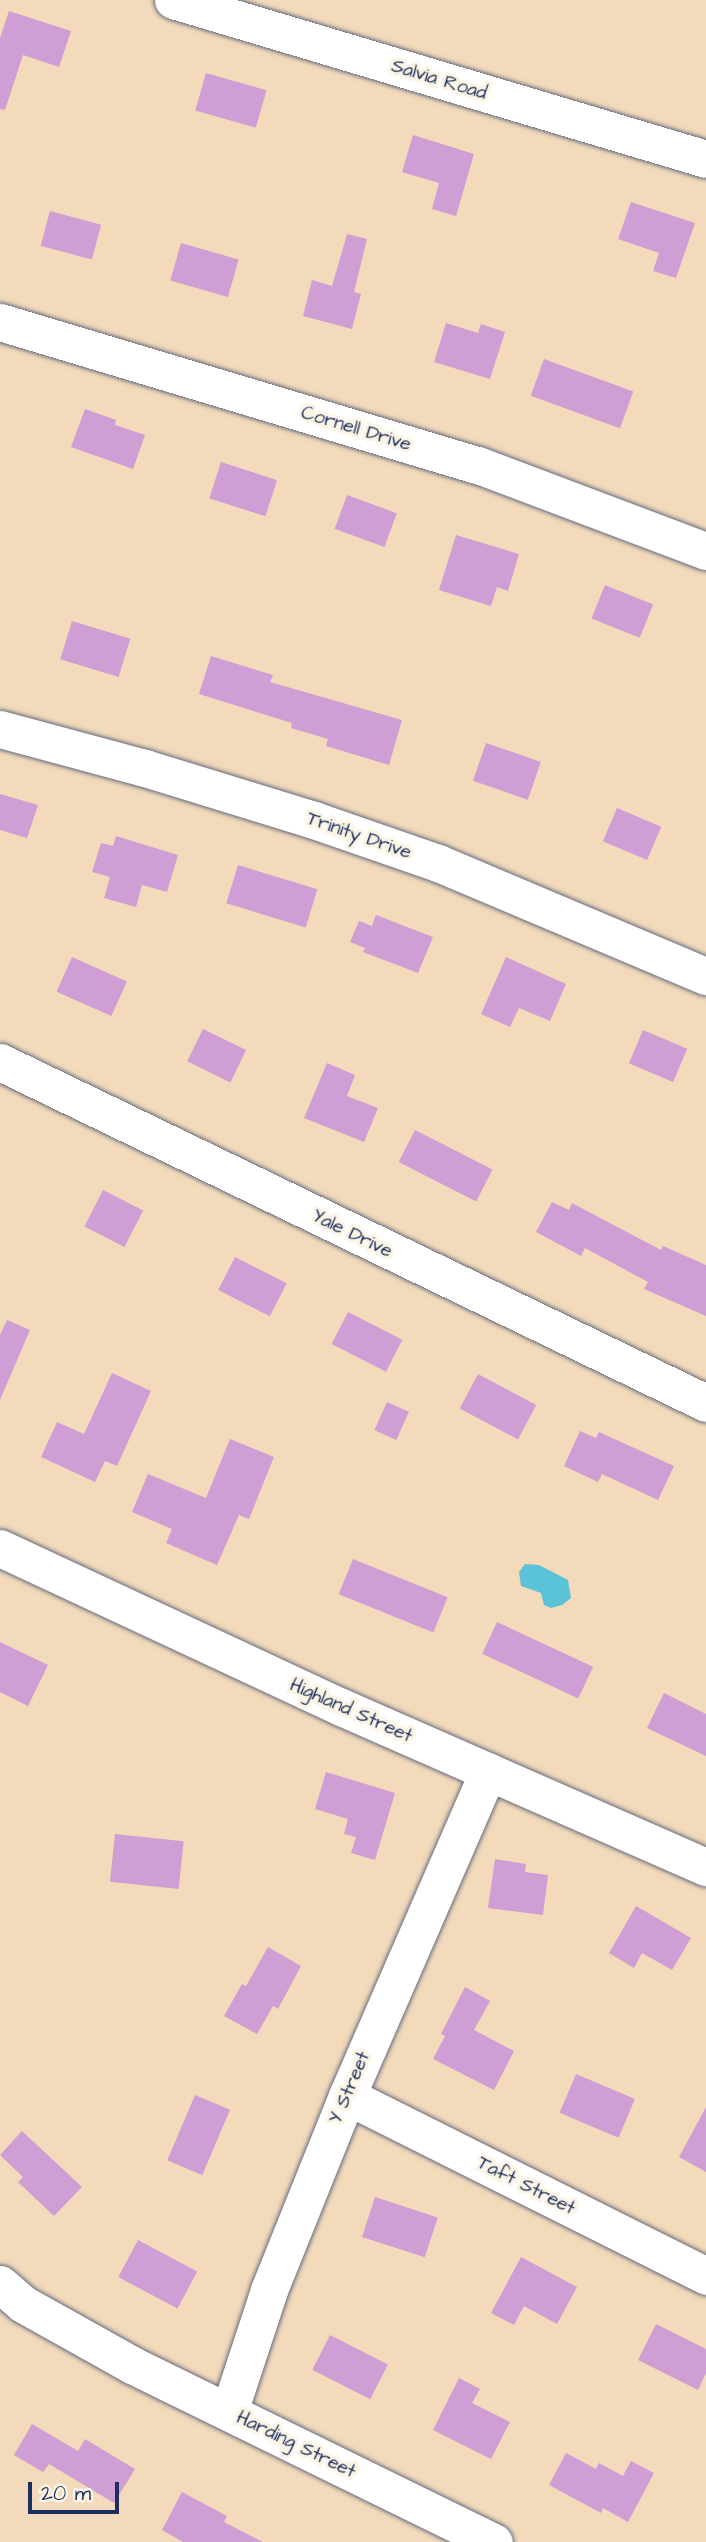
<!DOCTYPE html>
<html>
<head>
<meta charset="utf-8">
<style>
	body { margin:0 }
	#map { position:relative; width:706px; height:2542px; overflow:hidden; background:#f2dabb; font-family:"Architects Daughter",sans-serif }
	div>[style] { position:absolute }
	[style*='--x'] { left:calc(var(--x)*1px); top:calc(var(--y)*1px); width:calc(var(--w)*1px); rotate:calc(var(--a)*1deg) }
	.water>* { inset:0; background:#5bc3d7 }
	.building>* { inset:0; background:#cf9ed5; transform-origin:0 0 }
	.roads { filter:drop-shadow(0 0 2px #666b7f) drop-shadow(0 0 2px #666b7f) }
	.minor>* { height:37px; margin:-18.5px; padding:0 18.5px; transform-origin:18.5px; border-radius:18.5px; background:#fff }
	span { translate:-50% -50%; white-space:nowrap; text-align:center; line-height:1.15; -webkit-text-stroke:7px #fcf5e5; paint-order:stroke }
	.street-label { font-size:19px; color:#1b2f5e }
	.scale { position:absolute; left:28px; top:2482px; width:91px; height:32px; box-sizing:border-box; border:4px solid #1b2f5e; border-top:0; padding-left:9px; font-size:21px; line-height:24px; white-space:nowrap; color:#1b2f5e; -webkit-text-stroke:5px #fcf5e5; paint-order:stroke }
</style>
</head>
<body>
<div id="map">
	<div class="water">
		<i style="clip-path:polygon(525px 1564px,539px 1565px,568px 1580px,571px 1598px,562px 1605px,551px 1608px,544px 1605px,541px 1593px,521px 1586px,519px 1572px)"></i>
	</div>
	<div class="building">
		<i style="clip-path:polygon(9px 11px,71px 31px,59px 67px,23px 55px,5px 110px,0 109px,0 38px)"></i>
		<i style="left:206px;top:73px;width:63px;height:39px;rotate:16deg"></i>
		<i style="clip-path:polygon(413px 135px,474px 154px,456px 216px,432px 209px,439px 183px,402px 172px)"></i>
		<i style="clip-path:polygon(631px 202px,695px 223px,676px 278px,653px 271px,659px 253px,618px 239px)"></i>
		<i style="left:50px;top:211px;width:53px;height:36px;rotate:15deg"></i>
		<i style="clip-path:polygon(347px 234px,367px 239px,354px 292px,361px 294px,352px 329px,303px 316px,312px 280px,332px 286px)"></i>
		<i style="left:181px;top:243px;width:60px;height:39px;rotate:16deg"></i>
		<i style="clip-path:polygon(446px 323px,478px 333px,481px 324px,505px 332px,490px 379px,434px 362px)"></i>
		<i style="left:544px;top:359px;width:95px;height:39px;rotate:20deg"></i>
		<i style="clip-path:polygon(85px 409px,116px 420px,115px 425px,145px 435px,133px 469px,71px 447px)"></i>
		<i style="left:221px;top:462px;width:59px;height:38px;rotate:18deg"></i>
		<i style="left:347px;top:495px;width:53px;height:36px;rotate:20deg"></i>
		<i style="clip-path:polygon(456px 535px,519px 554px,508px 591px,497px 587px,491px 606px,439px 590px)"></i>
		<i style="left:605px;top:585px;width:52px;height:36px;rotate:22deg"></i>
		<i style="left:72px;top:621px;width:61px;height:40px;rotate:17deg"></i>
		<i style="clip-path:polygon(211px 656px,273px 675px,270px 682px,402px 720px,389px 765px,326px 746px,328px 739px,291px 728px,292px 723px,199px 694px)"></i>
		<i style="left:486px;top:743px;width:58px;height:40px;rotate:19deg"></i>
		<i style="clip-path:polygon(0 794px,38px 805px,27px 838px,0 830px)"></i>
		<i style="left:617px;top:808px;width:48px;height:36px;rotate:23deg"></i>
		<i style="clip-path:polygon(116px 836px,178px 855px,167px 892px,142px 885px,136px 907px,104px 898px,110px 877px,92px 872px,101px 843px,113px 846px)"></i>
		<i style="left:238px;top:865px;width:83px;height:40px;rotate:17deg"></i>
		<i style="clip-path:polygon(376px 915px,433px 937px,418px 973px,363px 952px,365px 948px,350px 942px,359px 921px,372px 926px)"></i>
		<i style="left:72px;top:957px;width:60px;height:38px;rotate:24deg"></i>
		<i style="clip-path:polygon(506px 957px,566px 984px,550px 1021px,519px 1008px,510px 1027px,481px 1014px)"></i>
		<i style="left:203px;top:1029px;width:48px;height:36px;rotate:26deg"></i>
		<i style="left:643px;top:1030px;width:48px;height:36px;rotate:23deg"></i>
		<i style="clip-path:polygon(327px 1063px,355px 1075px,347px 1096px,378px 1108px,364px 1142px,304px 1118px)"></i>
		<i style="left:415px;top:1130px;width:87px;height:36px;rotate:27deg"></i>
		<i style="left:103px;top:1190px;width:45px;height:41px;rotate:27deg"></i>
		<i style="clip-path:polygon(552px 1202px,569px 1210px,572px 1203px,661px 1250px,663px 1246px,706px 1265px,706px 1316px,644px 1289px,648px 1282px,585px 1248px,581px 1256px,536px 1232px)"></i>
		<i style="left:235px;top:1257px;width:58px;height:37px;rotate:27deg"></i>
		<i style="left:348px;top:1312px;width:61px;height:36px;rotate:27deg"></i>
		<i style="clip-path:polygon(7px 1320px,30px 1330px,0 1400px,0 1335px)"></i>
		<i style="clip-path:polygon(112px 1373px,151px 1391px,117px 1466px,105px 1461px,95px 1482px,41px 1457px,57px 1422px,84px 1434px)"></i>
		<i style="left:478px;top:1374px;width:66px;height:39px;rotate:28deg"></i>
		<i style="left:387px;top:1402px;width:24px;height:31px;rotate:24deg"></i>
		<i style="clip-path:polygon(580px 1431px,596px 1438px,599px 1432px,674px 1466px,658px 1500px,602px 1474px,598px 1482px,564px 1466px)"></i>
		<i style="clip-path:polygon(230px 1439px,274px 1457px,249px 1519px,239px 1515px,217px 1565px,166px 1543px,172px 1529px,132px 1512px,148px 1474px,206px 1498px)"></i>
		<i style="left:353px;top:1559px;width:102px;height:38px;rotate:22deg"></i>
		<i style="left:497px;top:1622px;width:106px;height:35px;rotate:25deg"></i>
		<i style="clip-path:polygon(0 1642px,48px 1665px,28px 1706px,0 1692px)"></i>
		<i style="clip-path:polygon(664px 1693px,706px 1714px,706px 1756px,647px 1728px)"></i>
		<i style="clip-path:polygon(326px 1772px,395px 1793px,375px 1860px,351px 1853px,356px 1837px,344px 1834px,348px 1819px,315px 1809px)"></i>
		<i style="left:115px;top:1834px;width:69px;height:48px;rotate:6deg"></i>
		<i style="clip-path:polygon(495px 1859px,526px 1864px,525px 1872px,548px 1875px,543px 1915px,488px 1908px)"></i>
		<i style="clip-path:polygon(636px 1906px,691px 1938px,672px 1970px,642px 1953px,634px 1968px,609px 1953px)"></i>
		<i style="clip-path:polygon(268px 1947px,301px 1966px,278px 2009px,273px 2006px,257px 2034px,224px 2016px,242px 1984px,246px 1986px)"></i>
		<i style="clip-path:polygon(465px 1987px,490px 2001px,474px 2030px,514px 2051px,494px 2090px,433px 2059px,445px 2036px,441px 2034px)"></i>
		<i style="left:576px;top:2074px;width:64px;height:42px;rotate:23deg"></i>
		<i style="left:195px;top:2095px;width:38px;height:71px;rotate:23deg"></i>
		<i style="clip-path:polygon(706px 2107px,706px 2172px,679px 2157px)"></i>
		<i style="clip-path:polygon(22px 2131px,82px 2187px,54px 2216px,18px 2182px,23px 2177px,0 2155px)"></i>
		<i style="left:375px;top:2197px;width:66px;height:42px;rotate:18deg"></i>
		<i style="left:138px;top:2240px;width:67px;height:42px;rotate:28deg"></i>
		<i style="clip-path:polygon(521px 2257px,577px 2287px,557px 2324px,524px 2306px,514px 2325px,491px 2313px)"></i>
		<i style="clip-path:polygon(656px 2324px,706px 2349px,706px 2373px,698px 2390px,638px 2360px)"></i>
		<i style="left:330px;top:2335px;width:65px;height:39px;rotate:27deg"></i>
		<i style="clip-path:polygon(459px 2378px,480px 2389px,472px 2403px,510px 2422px,491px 2459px,433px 2430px)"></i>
		<i style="clip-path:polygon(32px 2424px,78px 2451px,85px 2439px,135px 2469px,114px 2503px,49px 2464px,43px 2472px,14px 2455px)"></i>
		<i style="clip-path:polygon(566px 2453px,596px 2469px,599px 2463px,623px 2476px,631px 2461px,654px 2473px,628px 2522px,603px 2508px,601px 2513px,549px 2485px)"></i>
		<i style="clip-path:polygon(182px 2492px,227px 2516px,224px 2522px,263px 2542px,183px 2542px,162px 2530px)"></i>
	</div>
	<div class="roads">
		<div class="minor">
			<i style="--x:173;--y:0;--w:556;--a:16.61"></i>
			<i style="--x:0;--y:322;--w:499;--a:16.7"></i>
			<i style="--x:478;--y:465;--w:244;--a:20.7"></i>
			<i style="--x:0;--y:729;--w:150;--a:15.1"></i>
			<i style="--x:145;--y:768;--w:177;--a:17.1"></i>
			<i style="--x:314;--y:820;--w:131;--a:19.1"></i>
			<i style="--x:438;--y:863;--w:291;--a:22.9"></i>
			<i style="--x:0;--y:1062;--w:784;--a:25.78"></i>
			<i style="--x:0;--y:1548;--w:376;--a:25"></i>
			<i style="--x:341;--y:1707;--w:399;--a:23.7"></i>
			<i style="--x:347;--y:2096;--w:402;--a:26.6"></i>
			<i style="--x:0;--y:2284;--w:30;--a:41"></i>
			<i style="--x:23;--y:2304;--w:125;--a:29.2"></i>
			<i style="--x:132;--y:2365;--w:403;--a:26.1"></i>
			<i style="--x:229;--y:2412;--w:128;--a:-71.8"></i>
			<i style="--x:269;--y:2290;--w:209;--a:-68.1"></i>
			<i style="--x:347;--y:2096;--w:354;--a:-66.5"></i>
		</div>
	</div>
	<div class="street-label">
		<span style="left:439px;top:80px;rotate:17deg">Salvia Road</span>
		<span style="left:356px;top:429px;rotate:17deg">Cornell Drive</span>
		<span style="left:359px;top:836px;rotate:19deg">Trinity Drive</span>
		<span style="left:352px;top:1234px;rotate:26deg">Yale Drive</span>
		<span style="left:351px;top:1711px;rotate:24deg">Highland Street</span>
		<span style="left:350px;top:2088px;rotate:-67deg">Y Street</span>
		<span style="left:526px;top:2186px;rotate:27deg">Taft Street</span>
		<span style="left:296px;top:2445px;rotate:26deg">Harding Street</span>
	</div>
	<div class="scale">20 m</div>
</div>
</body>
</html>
